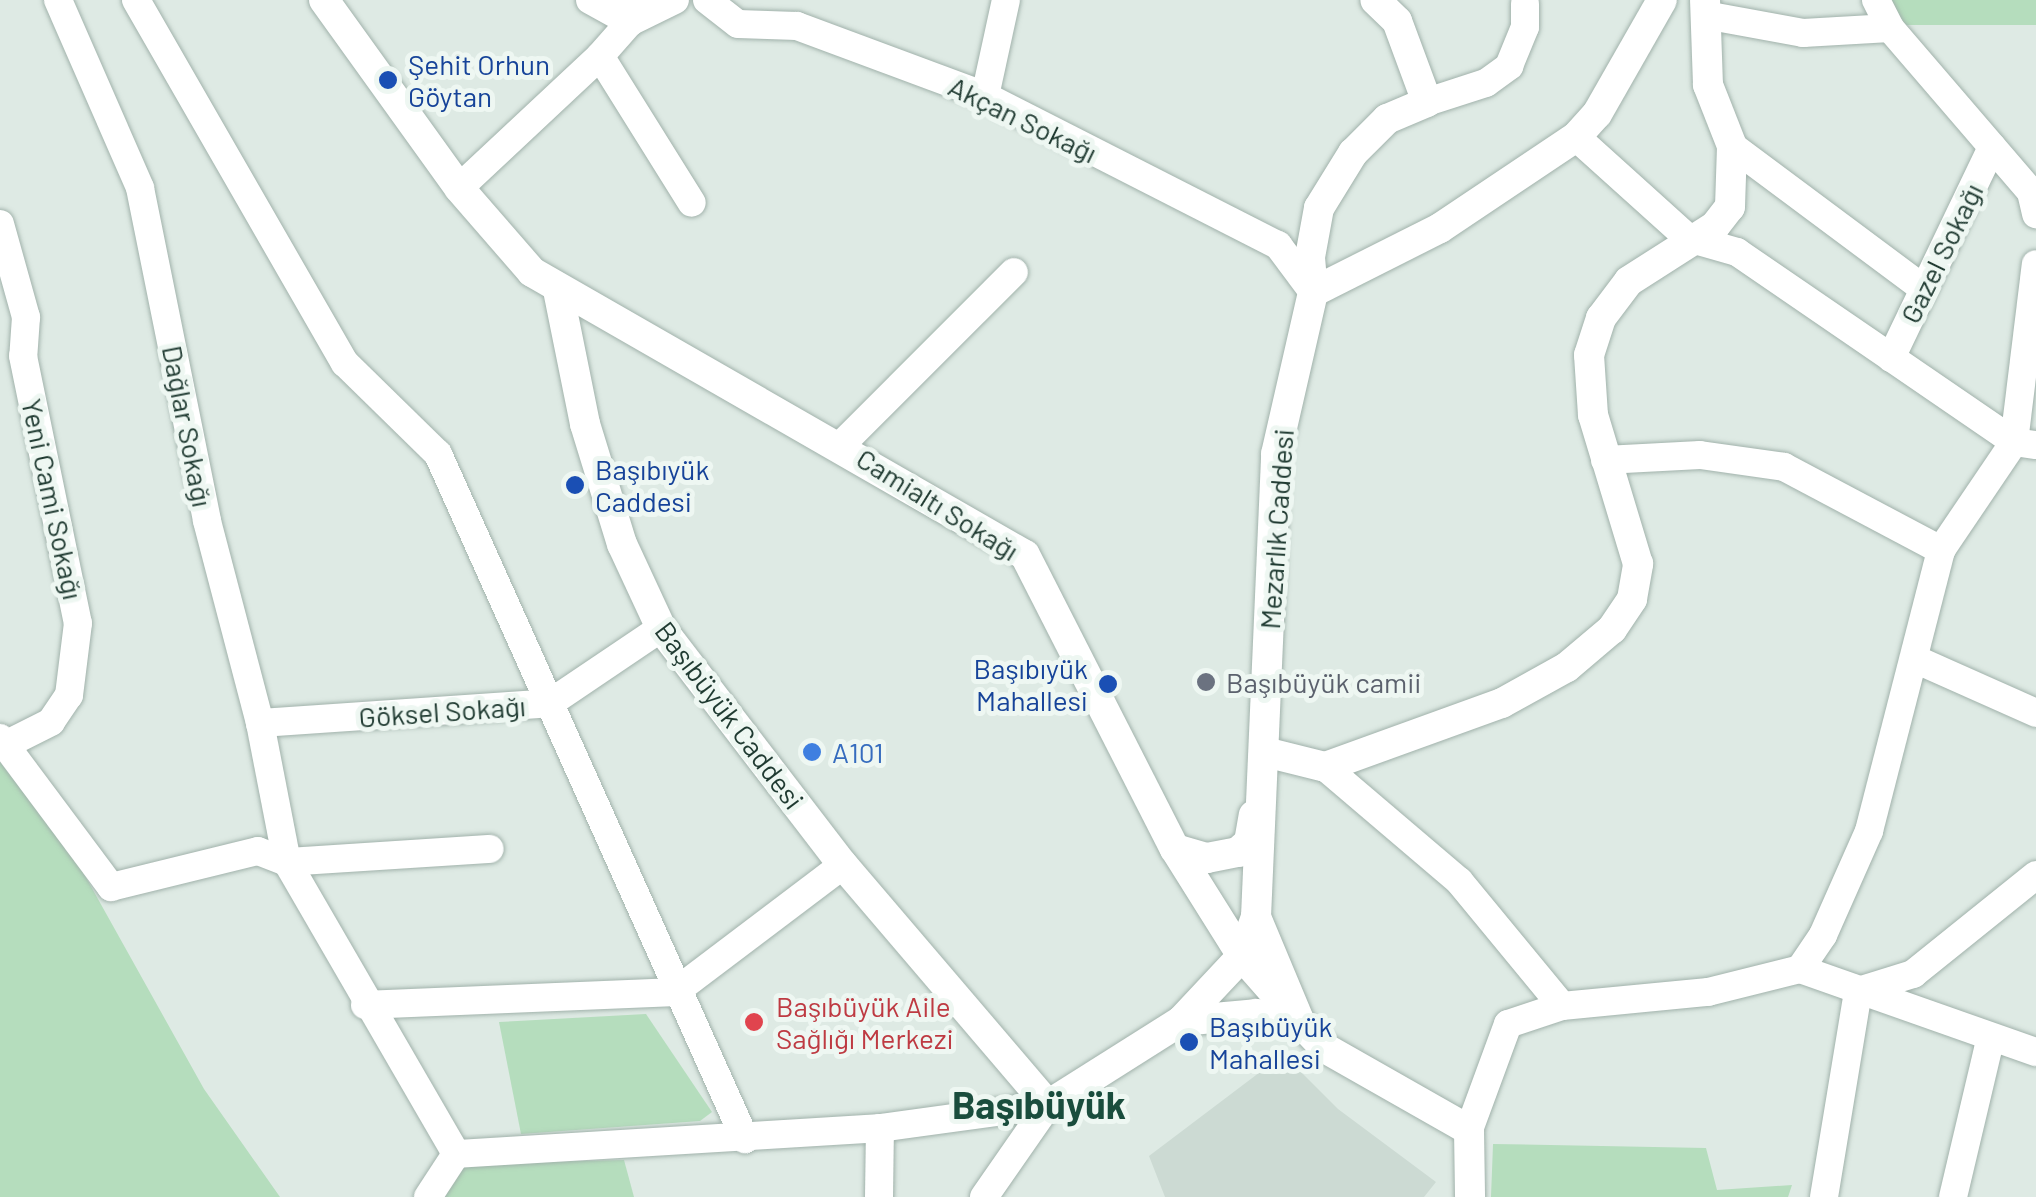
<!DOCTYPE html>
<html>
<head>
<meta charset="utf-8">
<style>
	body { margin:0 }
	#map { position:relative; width:2036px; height:1197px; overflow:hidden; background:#deeae4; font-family:Barlow,sans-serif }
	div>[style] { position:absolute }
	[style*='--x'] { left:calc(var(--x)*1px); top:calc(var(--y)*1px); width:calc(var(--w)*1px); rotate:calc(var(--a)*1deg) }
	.built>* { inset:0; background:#ccdad3 }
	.green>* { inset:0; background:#b5ddbd; transform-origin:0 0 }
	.roads { filter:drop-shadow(0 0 2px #a1b2ab) drop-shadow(0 0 2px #a1b2ab) }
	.street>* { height:28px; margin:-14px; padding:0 14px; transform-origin:14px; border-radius:14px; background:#fff }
	.secondary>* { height:30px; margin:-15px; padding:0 15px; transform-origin:15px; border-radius:15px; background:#fff }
	.dots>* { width:28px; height:28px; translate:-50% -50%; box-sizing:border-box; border:5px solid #eef7f2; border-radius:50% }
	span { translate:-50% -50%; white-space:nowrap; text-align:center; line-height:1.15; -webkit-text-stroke:10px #eef7f2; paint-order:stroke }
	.transit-label { font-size:28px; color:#164399 }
	.left { translate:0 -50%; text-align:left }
	.right { translate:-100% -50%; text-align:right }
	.street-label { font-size:28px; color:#1f3a31 }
	.worship-label { font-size:28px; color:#5b616d }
	.shop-label { font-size:28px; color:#366cbe }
	.health-label { font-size:28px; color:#be3a42 }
	.district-label { font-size:38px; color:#1a4d3d; font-weight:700 }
</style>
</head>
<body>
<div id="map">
	<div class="built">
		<i style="clip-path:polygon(1272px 1063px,1292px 1063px,1338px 1109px,1436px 1182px,1424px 1197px,1165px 1197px,1149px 1156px)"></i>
	</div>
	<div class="green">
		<i style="left:1892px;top:0;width:144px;height:25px"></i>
		<i style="clip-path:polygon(0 762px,79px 865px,204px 1089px,280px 1197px,0 1197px)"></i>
		<i style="clip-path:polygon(646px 1014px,712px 1112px,700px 1121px,521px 1134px,499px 1022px)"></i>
		<i style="clip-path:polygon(1493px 1144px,1706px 1148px,1717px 1190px,1792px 1185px,1788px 1197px,1491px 1197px)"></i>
		<i style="clip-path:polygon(624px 1160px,634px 1197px,416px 1197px,443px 1164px)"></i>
	</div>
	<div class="roads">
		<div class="street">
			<i style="--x:58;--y:0;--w:205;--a:66.4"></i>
			<i style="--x:140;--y:188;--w:340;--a:78.6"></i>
			<i style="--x:207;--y:521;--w:209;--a:75.3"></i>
			<i style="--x:260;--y:723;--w:142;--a:79"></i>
			<i style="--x:287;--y:862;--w:203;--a:-3.7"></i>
			<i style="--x:136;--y:0;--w:419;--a:60.1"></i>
			<i style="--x:345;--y:363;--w:130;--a:44.4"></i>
			<i style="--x:438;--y:454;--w:751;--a:65.86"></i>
			<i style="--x:590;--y:0;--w:46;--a:28.8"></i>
			<i style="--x:630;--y:22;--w:50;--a:-26.1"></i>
			<i style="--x:707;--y:0;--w:39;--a:38"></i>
			<i style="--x:738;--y:24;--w:59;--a:1.9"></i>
			<i style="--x:797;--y:26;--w:201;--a:20.4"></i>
			<i style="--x:985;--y:96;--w:329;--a:27"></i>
			<i style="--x:1278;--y:245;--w:59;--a:53.3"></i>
			<i style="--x:1876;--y:0;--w:31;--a:63"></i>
			<i style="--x:1890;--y:28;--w:216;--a:49.3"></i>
			<i style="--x:2031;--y:192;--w:23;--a:77"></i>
			<i style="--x:1705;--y:15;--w:100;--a:10.4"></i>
			<i style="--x:1803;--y:33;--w:87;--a:-3.3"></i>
			<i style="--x:600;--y:56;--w:173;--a:58"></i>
			<i style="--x:985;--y:96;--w:98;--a:-77.7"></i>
			<i style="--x:1427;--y:102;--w:62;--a:-17.9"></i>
			<i style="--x:1486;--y:83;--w:29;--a:-36"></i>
			<i style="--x:1509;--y:66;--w:42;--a:-67.7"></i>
			<i style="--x:1525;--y:27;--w:23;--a:-90"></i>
			<i style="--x:1576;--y:137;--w:151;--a:42"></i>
			<i style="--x:1688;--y:238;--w:51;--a:15.9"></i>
			<i style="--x:1737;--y:252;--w:336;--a:34.4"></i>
			<i style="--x:2014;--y:442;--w:22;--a:8"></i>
			<i style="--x:1732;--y:146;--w:239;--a:36.7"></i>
			<i style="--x:459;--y:188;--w:193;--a:-43.1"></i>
			<i style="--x:600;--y:56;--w:45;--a:-48.6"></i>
			<i style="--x:630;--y:22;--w:22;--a:-85"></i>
			<i style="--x:0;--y:224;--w:97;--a:74.4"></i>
			<i style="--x:26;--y:317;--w:39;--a:94"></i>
			<i style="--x:23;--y:356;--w:273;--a:78.4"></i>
			<i style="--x:78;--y:623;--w:73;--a:97.1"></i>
			<i style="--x:69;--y:695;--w:32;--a:124"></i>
			<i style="--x:51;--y:722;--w:49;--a:153.4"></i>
			<i style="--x:1891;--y:358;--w:234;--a:-64.4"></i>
			<i style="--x:842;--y:444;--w:243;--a:-45"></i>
			<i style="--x:1605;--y:460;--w:95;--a:-3"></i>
			<i style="--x:1700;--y:455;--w:85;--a:8.1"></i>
			<i style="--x:1784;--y:467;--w:178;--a:27.9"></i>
			<i style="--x:1917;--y:660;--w:130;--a:24"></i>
			<i style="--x:260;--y:723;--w:291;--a:-3.9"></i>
			<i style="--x:550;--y:703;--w:134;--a:-34"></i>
			<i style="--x:0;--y:738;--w:186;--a:53.3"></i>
			<i style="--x:111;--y:887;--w:151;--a:-13.8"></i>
			<i style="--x:258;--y:851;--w:31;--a:21"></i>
			<i style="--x:287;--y:862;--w:337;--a:59.9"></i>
			<i style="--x:456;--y:1154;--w:425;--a:-3.5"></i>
			<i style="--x:880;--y:1128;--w:170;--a:-7.8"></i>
			<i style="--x:1325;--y:767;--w:176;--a:40.4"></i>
			<i style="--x:1459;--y:881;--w:162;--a:50.5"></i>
			<i style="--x:1800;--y:969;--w:250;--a:19.4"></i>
			<i style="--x:365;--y:1005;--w:310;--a:-2.4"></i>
			<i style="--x:675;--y:992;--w:211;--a:-37.1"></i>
			<i style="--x:1469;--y:1130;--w:113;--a:-69.8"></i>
			<i style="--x:1508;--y:1024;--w:57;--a:-18.4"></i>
			<i style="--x:1562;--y:1006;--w:147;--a:-5.5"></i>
			<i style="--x:1708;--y:992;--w:95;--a:-14"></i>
			<i style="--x:1800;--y:969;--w:41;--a:-55.9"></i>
			<i style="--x:1823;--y:935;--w:114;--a:-66.1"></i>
			<i style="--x:1869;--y:831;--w:290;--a:-75.6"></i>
			<i style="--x:1941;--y:550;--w:130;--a:-55.9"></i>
			<i style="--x:2014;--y:442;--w:179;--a:-83"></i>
			<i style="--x:428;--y:1197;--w:51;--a:-56.9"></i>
			<i style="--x:879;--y:1197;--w:69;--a:-89.2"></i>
			<i style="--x:984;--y:1197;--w:112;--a:-55.2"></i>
			<i style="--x:1824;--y:1197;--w:209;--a:-80.6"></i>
			<i style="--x:1858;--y:991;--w:58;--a:-17.2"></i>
			<i style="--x:1913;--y:974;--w:158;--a:-38.8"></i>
			<i style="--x:1953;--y:1197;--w:160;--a:-76.7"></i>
		</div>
		<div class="secondary">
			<i style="--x:324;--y:0;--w:231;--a:54.3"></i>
			<i style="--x:459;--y:188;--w:111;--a:49"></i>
			<i style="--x:532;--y:272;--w:568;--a:29.86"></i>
			<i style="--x:1025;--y:555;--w:330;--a:63"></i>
			<i style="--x:1175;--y:849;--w:126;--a:57.9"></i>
			<i style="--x:1242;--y:956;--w:88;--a:48.7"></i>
			<i style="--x:558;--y:290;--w:137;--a:78.6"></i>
			<i style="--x:585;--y:424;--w:126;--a:72.9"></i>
			<i style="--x:622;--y:544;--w:93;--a:65.1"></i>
			<i style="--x:661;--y:628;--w:299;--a:52.5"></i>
			<i style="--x:843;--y:865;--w:316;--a:49.5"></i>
			<i style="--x:1048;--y:1105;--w:157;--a:-32.3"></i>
			<i style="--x:1181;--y:1021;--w:89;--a:-46.8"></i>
			<i style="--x:1242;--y:956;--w:41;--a:-70.3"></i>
			<i style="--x:1256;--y:917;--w:463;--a:-87.5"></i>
			<i style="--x:1276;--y:454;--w:166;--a:-77.1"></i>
			<i style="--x:1313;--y:292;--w:35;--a:-95"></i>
			<i style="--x:1310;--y:257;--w:50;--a:-79.6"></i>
			<i style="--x:1319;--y:208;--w:65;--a:-58.3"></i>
			<i style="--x:1353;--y:153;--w:48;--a:-45"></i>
			<i style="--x:1387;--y:119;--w:43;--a:-23"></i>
			<i style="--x:1427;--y:102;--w:86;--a:-110.3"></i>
			<i style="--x:1397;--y:21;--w:30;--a:-136"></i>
			<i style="--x:1313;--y:292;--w:142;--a:-26.7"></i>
			<i style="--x:1440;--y:228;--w:164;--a:-33.8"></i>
			<i style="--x:1576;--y:137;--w:31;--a:-48"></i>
			<i style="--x:1597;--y:114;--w:131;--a:-60.3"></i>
			<i style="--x:1265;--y:752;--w:62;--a:14"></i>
			<i style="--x:1325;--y:767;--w:188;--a:-19.9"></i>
			<i style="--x:1502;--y:703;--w:74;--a:-29"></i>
			<i style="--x:1567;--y:667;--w:59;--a:-40.2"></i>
			<i style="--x:1612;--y:629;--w:36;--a:-56"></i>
			<i style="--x:1632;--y:599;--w:36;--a:-80"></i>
			<i style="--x:1638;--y:564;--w:156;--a:-106.8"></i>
			<i style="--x:1593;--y:415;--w:60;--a:-93.8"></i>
			<i style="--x:1589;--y:355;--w:39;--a:-72"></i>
			<i style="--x:1601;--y:318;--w:46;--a:-52.9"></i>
			<i style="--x:1629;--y:281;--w:102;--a:-32.6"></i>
			<i style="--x:1715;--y:226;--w:24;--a:-52"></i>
			<i style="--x:1730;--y:207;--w:61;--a:-88.1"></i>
			<i style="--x:1732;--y:146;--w:66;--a:-111.5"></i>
			<i style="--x:1708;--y:85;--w:85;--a:-92"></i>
			<i style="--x:1175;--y:849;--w:33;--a:16"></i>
			<i style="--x:1207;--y:858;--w:32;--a:-11"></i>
			<i style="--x:1238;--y:852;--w:15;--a:-42"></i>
			<i style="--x:1249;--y:842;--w:27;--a:-80"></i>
			<i style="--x:1256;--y:917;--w:114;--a:67.3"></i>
			<i style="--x:1300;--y:1022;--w:34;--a:47"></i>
			<i style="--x:1323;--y:1047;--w:168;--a:29.6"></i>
			<i style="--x:1469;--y:1130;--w:67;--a:89.1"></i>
			<i style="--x:1181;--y:1021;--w:75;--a:-5.3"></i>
			<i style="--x:1256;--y:1014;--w:45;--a:10.3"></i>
		</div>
	</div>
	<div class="dots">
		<i style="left:388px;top:80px;background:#1a4fb4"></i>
		<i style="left:575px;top:485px;background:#1a4fb4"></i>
		<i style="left:1206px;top:682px;background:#6b7280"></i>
		<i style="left:1108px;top:684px;background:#1a4fb4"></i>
		<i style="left:812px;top:752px;background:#3f7fe0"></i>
		<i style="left:754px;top:1022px;background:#e0444e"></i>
		<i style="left:1189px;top:1042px;background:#1a4fb4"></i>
	</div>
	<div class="transit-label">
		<span class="left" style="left:408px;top:80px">Şehit Orhun<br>Göytan</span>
		<span class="left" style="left:595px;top:485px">Başıbıyük<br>Caddesi</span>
		<span class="right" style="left:1088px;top:684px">Başıbıyük<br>Mahallesi</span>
		<span class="left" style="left:1209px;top:1042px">Başıbüyük<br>Mahallesi</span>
	</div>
	<div class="street-label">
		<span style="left:1023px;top:119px;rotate:26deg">Akçan Sokağı</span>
		<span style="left:1941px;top:253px;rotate:-64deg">Gazel Sokağı</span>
		<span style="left:188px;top:426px;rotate:79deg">Dağlar Sokağı</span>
		<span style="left:53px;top:499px;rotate:78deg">Yeni Cami Sokağı</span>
		<span style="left:938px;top:504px;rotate:32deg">Camialtı Sokağı</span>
		<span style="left:1276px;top:529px;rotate:-86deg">Mezarlık Caddesi</span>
		<span style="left:442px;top:711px;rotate:-4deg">Göksel Sokağı</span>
		<span style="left:730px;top:715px;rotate:53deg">Başıbüyük Caddesi</span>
	</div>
	<div class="worship-label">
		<span class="left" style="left:1226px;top:682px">Başıbüyük camii</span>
	</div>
	<div class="shop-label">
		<span class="left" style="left:832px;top:752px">A101</span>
	</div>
	<div class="health-label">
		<span class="left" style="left:776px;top:1022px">Başıbüyük Aile<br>Sağlığı Merkezi</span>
	</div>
	<div class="district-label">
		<span style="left:1039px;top:1105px">Başıbüyük</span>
	</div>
</div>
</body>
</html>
